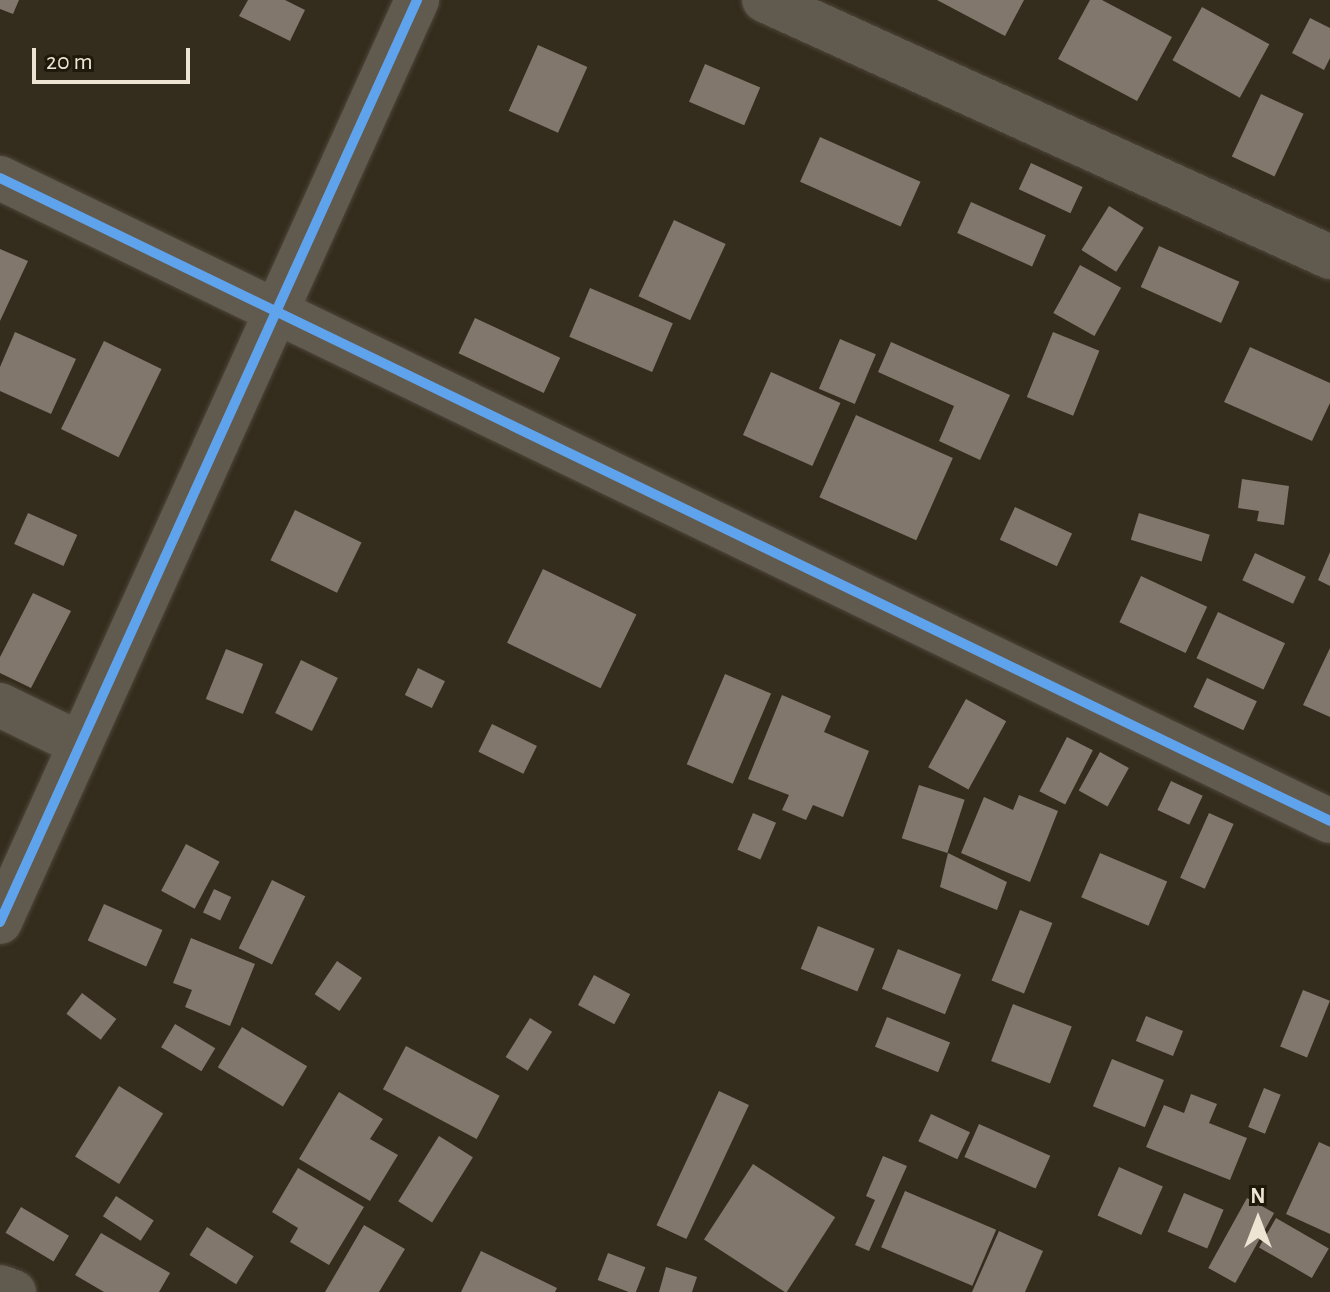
<!DOCTYPE html>
<html>
<head>
<meta charset="utf-8">
<style>
	body { margin:0 }
	#map { position:relative; width:1330px; height:1292px; overflow:hidden; background:#342c1c; font-family:"Alegreya Sans",sans-serif }
	div>[style] { position:absolute }
	[style*='--x'] { left:calc(var(--x)*1px); top:calc(var(--y)*1px); width:calc(var(--w)*1px); rotate:calc(var(--a)*1deg) }
	.building>* { inset:0; background:#81776c; transform-origin:0 0 }
	.roads { filter:drop-shadow(0 0 2px #4d463a) drop-shadow(0 0 2px #4d463a) }
	.street>* { height:44px; margin:-22px; padding:0 22px; transform-origin:22px; border-radius:22px; background:#605a4f }
	.cycleway>* { height:10px; margin:-5px; padding:0 5px; transform-origin:5px; border-radius:5px; background:#60a3ed }
	span { translate:-50% -50%; white-space:nowrap; text-align:center; line-height:1.15; -webkit-text-stroke:8px #1f190c; paint-order:stroke }
	.north { position:absolute; left:1218px; top:1180px; width:80px; height:80px; -webkit-text-stroke:6px #1f190c; paint-order:stroke; rotate:0deg; font-size:22px; font-weight:700; line-height:32px; text-align:center; color:#eee4d4 }
	.north::after { content:''; display:block; margin:auto; width:28px; height:36px; background:#eee4d4; clip-path:polygon(50% 0,100% 100%,50% 72%,0 100%) }
	.scale { position:absolute; left:32px; top:48px; width:158px; height:36px; box-sizing:border-box; border:4px solid #eee4d4; border-top:0; padding-left:10px; font-size:24px; line-height:28px; white-space:nowrap; color:#eee4d4; -webkit-text-stroke:6px #1f190c; paint-order:stroke }
</style>
</head>
<body>
<div id="map">
	<div class="building">
		<i style="clip-path:polygon(0 0,19px 0,13px 14px,0 9px)"></i>
		<i style="clip-path:polygon(248px 0,285px 0,305px 10px,290px 41px,239px 16px)"></i>
		<i style="clip-path:polygon(937px 0,1024px 0,1005px 36px)"></i>
		<i style="clip-path:polygon(1090px 0,1102px 0,1172px 37px,1137px 101px,1058px 59px)"></i>
		<i style="left:1202px;top:7px;width:77px;height:61px;rotate:29deg"></i>
		<i style="clip-path:polygon(1310px 18px,1330px 28px,1330px 58px,1324px 70px,1292px 53px)"></i>
		<i style="left:538px;top:45px;width:54px;height:72px;rotate:24deg"></i>
		<i style="left:705px;top:64px;width:60px;height:41px;rotate:23deg"></i>
		<i style="left:1261px;top:94px;width:47px;height:69px;rotate:25deg"></i>
		<i style="left:820px;top:137px;width:110px;height:49px;rotate:24deg"></i>
		<i style="left:1031px;top:163px;width:57px;height:29px;rotate:25deg"></i>
		<i style="left:971px;top:202px;width:82px;height:34px;rotate:24deg"></i>
		<i style="left:1109px;top:206px;width:41px;height:52px;rotate:32deg"></i>
		<i style="left:674px;top:220px;width:57px;height:84px;rotate:25deg"></i>
		<i style="left:1159px;top:246px;width:88px;height:45px;rotate:24deg"></i>
		<i style="clip-path:polygon(0 249px,28px 261px,0 321px)"></i>
		<i style="left:1080px;top:265px;width:47px;height:55px;rotate:29deg"></i>
		<i style="left:590px;top:288px;width:90px;height:53px;rotate:23deg"></i>
		<i style="left:475px;top:318px;width:94px;height:39px;rotate:25deg"></i>
		<i style="clip-path:polygon(15px 332px,76px 359px,51px 414px,0 391px,0 367px)"></i>
		<i style="left:1053px;top:332px;width:50px;height:70px;rotate:22deg"></i>
		<i style="left:840px;top:339px;width:39px;height:54px;rotate:23deg"></i>
		<i style="left:104px;top:341px;width:64px;height:98px;rotate:26deg"></i>
		<i style="clip-path:polygon(891px 342px,1010px 395px,980px 460px,939px 441px,954px 406px,878px 372px)"></i>
		<i style="clip-path:polygon(1250px 347px,1330px 383px,1330px 403px,1312px 441px,1224px 402px)"></i>
		<i style="left:771px;top:372px;width:76px;height:69px;rotate:24deg"></i>
		<i style="left:856px;top:415px;width:106px;height:90px;rotate:24deg"></i>
		<i style="clip-path:polygon(1242px 479px,1289px 486px,1284px 525px,1257px 521px,1259px 511px,1238px 508px)"></i>
		<i style="left:1015px;top:507px;width:63px;height:36px;rotate:25deg"></i>
		<i style="left:295px;top:510px;width:74px;height:56px;rotate:26deg"></i>
		<i style="left:28px;top:513px;width:54px;height:34px;rotate:24deg"></i>
		<i style="left:1139px;top:513px;width:74px;height:28px;rotate:17deg"></i>
		<i style="clip-path:polygon(1330px 552px,1330px 586px,1318px 580px)"></i>
		<i style="left:1255px;top:553px;width:56px;height:30px;rotate:25deg"></i>
		<i style="left:543px;top:569px;width:104px;height:82px;rotate:26deg"></i>
		<i style="left:1141px;top:576px;width:73px;height:51px;rotate:25deg"></i>
		<i style="clip-path:polygon(33px 593px,71px 611px,31px 688px,0 673px,0 657px)"></i>
		<i style="left:1218px;top:612px;width:74px;height:51px;rotate:25deg"></i>
		<i style="clip-path:polygon(1330px 648px,1330px 717px,1303px 705px)"></i>
		<i style="left:226px;top:649px;width:40px;height:54px;rotate:22deg"></i>
		<i style="left:301px;top:660px;width:41px;height:59px;rotate:26deg"></i>
		<i style="left:418px;top:668px;width:30px;height:30px;rotate:26deg"></i>
		<i style="left:725px;top:674px;width:50px;height:98px;rotate:23deg"></i>
		<i style="left:1207px;top:678px;width:55px;height:32px;rotate:25deg"></i>
		<i style="clip-path:polygon(782px 695px,831px 716px,824px 732px,869px 751px,843px 817px,813px 805px,806px 820px,782px 810px,789px 795px,748px 779px)"></i>
		<i style="left:966px;top:699px;width:46px;height:78px;rotate:29deg"></i>
		<i style="left:492px;top:724px;width:50px;height:31px;rotate:26deg"></i>
		<i style="left:1067px;top:737px;width:29px;height:61px;rotate:27deg"></i>
		<i style="left:1100px;top:752px;width:33px;height:44px;rotate:29deg"></i>
		<i style="left:1171px;top:781px;width:35px;height:32px;rotate:25deg"></i>
		<i style="left:919px;top:785px;width:48px;height:56px;rotate:18deg"></i>
		<i style="clip-path:polygon(1019px 795px,1058px 811px,1030px 882px,961px 853px,984px 797px,1013px 810px)"></i>
		<i style="left:753px;top:813px;width:25px;height:40px;rotate:23deg"></i>
		<i style="left:1209px;top:813px;width:27px;height:71px;rotate:24deg"></i>
		<i style="left:186px;top:844px;width:38px;height:53px;rotate:28deg"></i>
		<i style="clip-path:polygon(948px 853px,1007px 882px,997px 910px,940px 887px)"></i>
		<i style="left:1100px;top:853px;width:73px;height:48px;rotate:23deg"></i>
		<i style="left:272px;top:880px;width:37px;height:76px;rotate:26deg"></i>
		<i style="left:214px;top:889px;width:19px;height:26px;rotate:25deg"></i>
		<i style="left:104px;top:904px;width:64px;height:40px;rotate:24deg"></i>
		<i style="left:1020px;top:910px;width:35px;height:76px;rotate:22deg"></i>
		<i style="left:818px;top:926px;width:61px;height:46px;rotate:22deg"></i>
		<i style="clip-path:polygon(191px 938px,255px 964px,230px 1026px,185px 1007px,192px 990px,173px 983px)"></i>
		<i style="left:898px;top:949px;width:68px;height:43px;rotate:22deg"></i>
		<i style="left:337px;top:961px;width:30px;height:40px;rotate:34deg"></i>
		<i style="left:594px;top:975px;width:41px;height:34px;rotate:28deg"></i>
		<i style="left:1303px;top:990px;width:29px;height:61px;rotate:22deg"></i>
		<i style="left:82px;top:993px;width:43px;height:26px;rotate:37deg"></i>
		<i style="left:1013px;top:1004px;width:63px;height:61px;rotate:21deg"></i>
		<i style="left:1146px;top:1016px;width:40px;height:27px;rotate:22deg"></i>
		<i style="left:887px;top:1017px;width:68px;height:32px;rotate:22deg"></i>
		<i style="left:530px;top:1018px;width:26px;height:46px;rotate:32deg"></i>
		<i style="left:175px;top:1024px;width:47px;height:27px;rotate:31deg"></i>
		<i style="left:242px;top:1027px;width:76px;height:47px;rotate:31deg"></i>
		<i style="left:406px;top:1046px;width:106px;height:49px;rotate:28deg"></i>
		<i style="left:1112px;top:1059px;width:56px;height:51px;rotate:22deg"></i>
		<i style="left:119px;top:1086px;width:52px;height:83px;rotate:32deg"></i>
		<i style="left:1264px;top:1088px;width:18px;height:42px;rotate:22deg"></i>
		<i style="left:719px;top:1091px;width:33px;height:148px;rotate:25deg"></i>
		<i style="clip-path:polygon(339px 1092px,383px 1119px,370px 1139px,398px 1155px,370px 1201px,299px 1159px)"></i>
		<i style="clip-path:polygon(1191px 1094px,1217px 1104px,1209px 1123px,1247px 1138px,1230px 1180px,1146px 1147px,1164px 1105px,1184px 1113px)"></i>
		<i style="left:931px;top:1114px;width:43px;height:30px;rotate:25deg"></i>
		<i style="left:979px;top:1124px;width:78px;height:36px;rotate:24deg"></i>
		<i style="left:439px;top:1136px;width:40px;height:77px;rotate:32deg"></i>
		<i style="clip-path:polygon(1319px 1142px,1330px 1147px,1330px 1234px,1286px 1214px)"></i>
		<i style="clip-path:polygon(883px 1156px,907px 1166px,869px 1251px,855px 1245px,875px 1200px,866px 1196px)"></i>
		<i style="left:753px;top:1164px;width:98px;height:90px;rotate:33deg"></i>
		<i style="left:1119px;top:1167px;width:48px;height:53px;rotate:24deg"></i>
		<i style="clip-path:polygon(298px 1168px,364px 1207px,329px 1265px,290px 1242px,298px 1228px,272px 1212px)"></i>
		<i style="left:905px;top:1191px;width:99px;height:61px;rotate:23deg"></i>
		<i style="left:1184px;top:1193px;width:43px;height:42px;rotate:23deg"></i>
		<i style="left:116px;top:1196px;width:45px;height:24px;rotate:33deg"></i>
		<i style="left:1247px;top:1198px;width:31px;height:80px;rotate:29deg"></i>
		<i style="left:21px;top:1207px;width:56px;height:30px;rotate:31deg"></i>
		<i style="left:1276px;top:1218px;width:61px;height:34px;rotate:30deg"></i>
		<i style="clip-path:polygon(364px 1225px,405px 1249px,379px 1292px,325px 1292px)"></i>
		<i style="left:207px;top:1227px;width:55px;height:33px;rotate:32deg"></i>
		<i style="clip-path:polygon(999px 1231px,1043px 1251px,1025px 1292px,972px 1292px)"></i>
		<i style="clip-path:polygon(101px 1233px,170px 1273px,159px 1292px,104px 1292px,75px 1275px)"></i>
		<i style="clip-path:polygon(481px 1251px,557px 1288px,555px 1292px,461px 1292px)"></i>
		<i style="left:608px;top:1253px;width:40px;height:29px;rotate:21deg"></i>
		<i style="clip-path:polygon(666px 1267px,697px 1277px,692px 1292px,659px 1292px)"></i>
	</div>
	<div class="roads">
		<div class="street">
			<i style="--x:764;--y:0;--w:622;--a:24.42"></i>
			<i style="--x:0;--y:178;--w:1477;--a:25.8"></i>
			<i style="--x:0;--y:705;--w:87;--a:26"></i>
			<i style="--x:0;--y:922;--w:1012;--a:-65.66"></i>
			<i style="--x:0;--y:1287;--w:15;--a:20"></i>
		</div>
	</div>
	<div class="cycleway">
		<i style="--x:0;--y:178;--w:1477;--a:25.8"></i>
		<i style="--x:0;--y:922;--w:1012;--a:-65.66"></i>
	</div>
	<div class="north">N</div>
	<div class="scale">20 m</div>
</div>
</body>
</html>
